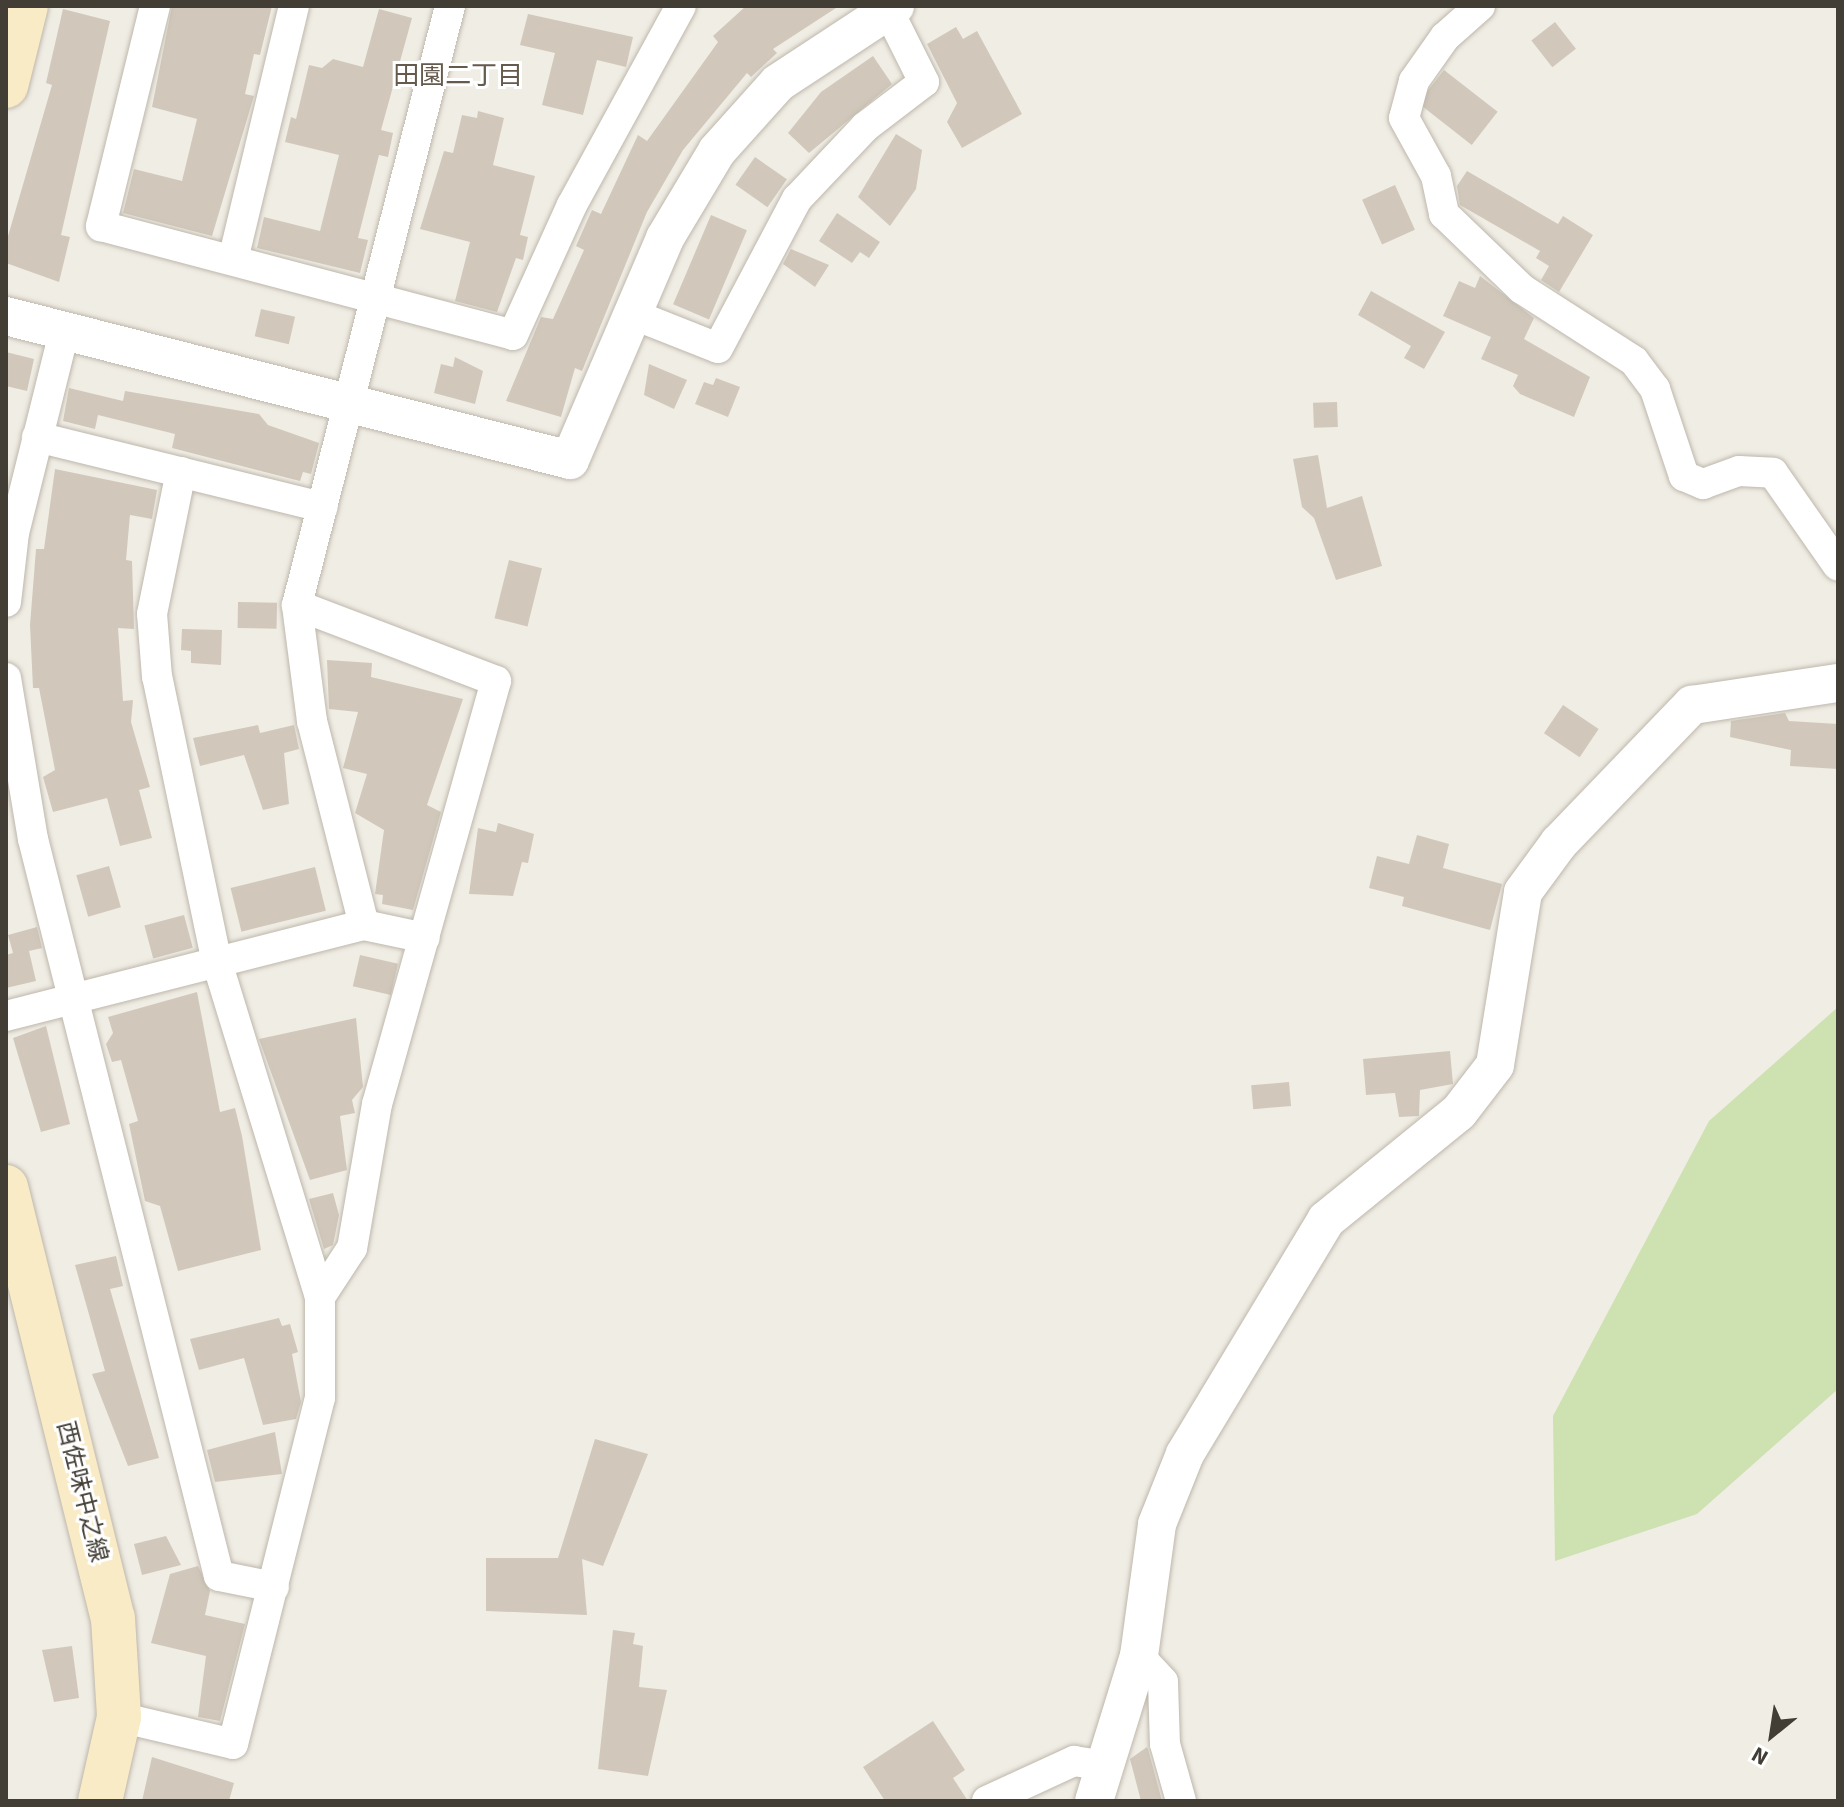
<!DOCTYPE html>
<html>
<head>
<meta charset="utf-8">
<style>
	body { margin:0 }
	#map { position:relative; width:1844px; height:1807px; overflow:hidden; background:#f0ede5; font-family:"Source Sans 3","Noto Sans JP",sans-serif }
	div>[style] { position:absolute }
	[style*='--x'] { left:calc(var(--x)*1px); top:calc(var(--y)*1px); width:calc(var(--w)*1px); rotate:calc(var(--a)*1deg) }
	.green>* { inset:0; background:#cde1b1 }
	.building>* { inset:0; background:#d1c8bb; transform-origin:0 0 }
	.roads { filter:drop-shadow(0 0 2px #beb7ab) drop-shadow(0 0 2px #beb7ab) }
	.minor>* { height:30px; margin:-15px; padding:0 15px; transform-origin:15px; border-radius:15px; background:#fff }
	.tertiary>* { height:38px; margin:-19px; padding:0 19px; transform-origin:19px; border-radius:19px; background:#fff }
	.secondary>* { height:44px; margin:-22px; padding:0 22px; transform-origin:22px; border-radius:22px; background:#f9ebc6 }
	span { translate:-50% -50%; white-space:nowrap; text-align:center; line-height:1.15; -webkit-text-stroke:6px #fff; paint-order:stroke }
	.street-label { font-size:24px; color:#423d35 }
	.neighbourhood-label { font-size:26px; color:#645a4d }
	.frame { position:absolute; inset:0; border:8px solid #423d35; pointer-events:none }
	.north { position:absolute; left:1732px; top:1695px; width:80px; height:80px; -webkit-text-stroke:6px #fff; paint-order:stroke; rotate:210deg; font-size:22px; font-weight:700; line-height:32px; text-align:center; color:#423d35 }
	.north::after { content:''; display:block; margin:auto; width:28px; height:36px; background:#423d35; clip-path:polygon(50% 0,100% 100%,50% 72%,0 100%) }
</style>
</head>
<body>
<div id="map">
	<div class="green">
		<i style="clip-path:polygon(1838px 1007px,1838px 1389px,1697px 1514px,1555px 1561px,1553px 1416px,1709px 1121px)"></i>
	</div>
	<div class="building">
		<i style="clip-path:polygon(172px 6px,272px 6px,260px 55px,254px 54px,245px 94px,254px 96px,212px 236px,123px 213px,134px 169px,182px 181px,197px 119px,152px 107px)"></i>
		<i style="clip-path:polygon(746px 6px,839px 6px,773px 49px,777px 53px,751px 77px,747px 73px,683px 150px,647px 212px,582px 371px,575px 368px,561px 417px,506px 401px,541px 317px,553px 319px,584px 250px,576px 246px,592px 210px,601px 214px,638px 135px,647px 141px,718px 42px,713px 36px)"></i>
		<i style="clip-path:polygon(63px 9px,110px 21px,61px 235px,70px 237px,59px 282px,6px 263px,6px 243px,52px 85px,46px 83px)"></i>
		<i style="clip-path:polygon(379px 9px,412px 18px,381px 130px,393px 133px,388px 157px,379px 155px,358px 238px,368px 240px,360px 273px,257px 248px,264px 217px,320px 231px,339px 155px,285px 142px,291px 117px,296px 119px,309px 65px,322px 68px,333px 59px,363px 67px)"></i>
		<i style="clip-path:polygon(528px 14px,633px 37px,626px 67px,597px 60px,583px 115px,542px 105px,555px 53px,520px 45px)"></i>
		<i style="left:1555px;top:22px;width:34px;height:30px;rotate:52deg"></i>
		<i style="clip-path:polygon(956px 27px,963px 39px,977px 31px,1022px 114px,962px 148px,947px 122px,957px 103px,927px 44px)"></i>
		<i style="clip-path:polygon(873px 56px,892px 84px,809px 153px,788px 133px,821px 92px)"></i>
		<i style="left:1444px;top:70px;width:68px;height:42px;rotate:38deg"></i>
		<i style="clip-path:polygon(478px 111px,504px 118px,493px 165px,535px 176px,520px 235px,528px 237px,523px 260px,516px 258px,497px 312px,455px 301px,470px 242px,420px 229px,444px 151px,453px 153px,462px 115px,477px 118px)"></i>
		<i style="clip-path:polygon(896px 134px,922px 150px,916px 189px,890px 226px,858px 197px)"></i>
		<i style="left:755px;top:157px;width:39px;height:34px;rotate:35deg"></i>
		<i style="clip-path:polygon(1467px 171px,1558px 224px,1563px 216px,1593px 235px,1559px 292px,1541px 280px,1549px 266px,1536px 258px,1540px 251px,1460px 205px,1457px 186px)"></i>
		<i style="left:1395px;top:185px;width:49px;height:36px;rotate:66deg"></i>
		<i style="clip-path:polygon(837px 213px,880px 242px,869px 258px,860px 252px,852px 263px,819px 241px)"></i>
		<i style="left:711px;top:215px;width:39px;height:97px;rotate:23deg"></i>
		<i style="clip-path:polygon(791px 249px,829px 265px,815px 287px,783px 264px)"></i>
		<i style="clip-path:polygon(1480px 276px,1534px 318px,1524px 339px,1590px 377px,1574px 417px,1520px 394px,1513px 386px,1518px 375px,1481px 359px,1491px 337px,1443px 316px,1459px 281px,1475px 288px)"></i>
		<i style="clip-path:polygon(1371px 291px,1445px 332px,1424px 369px,1404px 358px,1411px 346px,1358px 315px)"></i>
		<i style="left:261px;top:309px;width:35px;height:28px;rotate:13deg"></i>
		<i style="clip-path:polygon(6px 352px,34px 359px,27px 391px,6px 386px)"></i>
		<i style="clip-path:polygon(455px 357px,483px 371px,475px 404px,434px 393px,441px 364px,453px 367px)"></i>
		<i style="clip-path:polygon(649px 364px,687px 380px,674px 409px,644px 395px)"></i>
		<i style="clip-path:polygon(716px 378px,740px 387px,728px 417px,695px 404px,704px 382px,713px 385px)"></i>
		<i style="clip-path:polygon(69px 388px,123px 401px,125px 391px,259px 414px,268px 425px,319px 443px,311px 474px,303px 472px,300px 481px,172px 448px,175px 434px,98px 415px,95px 429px,63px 421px)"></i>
		<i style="left:1337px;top:402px;width:25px;height:24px;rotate:88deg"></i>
		<i style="clip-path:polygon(1318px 455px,1327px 508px,1362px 496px,1382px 566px,1336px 580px,1314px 518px,1302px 507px,1293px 459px)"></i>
		<i style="clip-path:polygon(55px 469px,157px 490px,152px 519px,130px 515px,126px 560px,132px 561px,134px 629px,118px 628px,123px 701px,133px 700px,131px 722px,150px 787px,139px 790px,152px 838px,120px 846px,107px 798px,53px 812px,43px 777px,55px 770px,39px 688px,33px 688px,30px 625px,36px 549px,44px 549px)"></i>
		<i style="left:509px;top:560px;width:34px;height:60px;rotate:14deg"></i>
		<i style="left:238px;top:602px;width:39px;height:26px;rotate:1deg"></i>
		<i style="clip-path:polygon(182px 629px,222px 630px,221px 665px,191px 663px,191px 651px,181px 650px)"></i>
		<i style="clip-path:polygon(327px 660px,372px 663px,371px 677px,463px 699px,427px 805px,441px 812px,413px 910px,382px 904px,383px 895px,375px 894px,384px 830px,355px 813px,367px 774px,343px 768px,358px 712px,329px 709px)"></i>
		<i style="left:1563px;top:705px;width:43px;height:34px;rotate:34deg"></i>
		<i style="clip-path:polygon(1785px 713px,1789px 721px,1838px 724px,1838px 769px,1790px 766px,1791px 750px,1730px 737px,1731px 721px)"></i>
		<i style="clip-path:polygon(258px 725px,260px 733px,294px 725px,299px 749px,284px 753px,289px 804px,263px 810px,244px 755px,200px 766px,193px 738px)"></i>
		<i style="clip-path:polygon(498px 823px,534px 834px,528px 863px,522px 862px,513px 896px,469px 894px,478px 828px,496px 832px)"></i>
		<i style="clip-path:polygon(1417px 835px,1449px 844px,1443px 868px,1502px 884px,1490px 930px,1402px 906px,1404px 897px,1369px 888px,1377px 856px,1409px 864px)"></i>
		<i style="left:109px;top:866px;width:43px;height:34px;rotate:74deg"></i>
		<i style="left:315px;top:867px;width:45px;height:87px;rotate:76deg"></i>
		<i style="left:184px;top:915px;width:34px;height:41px;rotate:75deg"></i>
		<i style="clip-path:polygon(37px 927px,42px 948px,29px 951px,36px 981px,6px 988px,6px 955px,13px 953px,8px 935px)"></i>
		<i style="left:360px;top:955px;width:39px;height:32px;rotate:13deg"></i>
		<i style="clip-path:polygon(197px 992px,220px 1112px,235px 1108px,242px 1136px,261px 1250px,178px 1271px,160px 1206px,145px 1201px,129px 1124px,138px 1121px,121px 1060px,112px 1062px,106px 1044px,113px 1033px,108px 1017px)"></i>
		<i style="clip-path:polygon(356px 1018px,363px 1087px,352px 1100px,355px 1113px,340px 1116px,347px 1170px,310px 1180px,259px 1039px)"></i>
		<i style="clip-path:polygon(46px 1026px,70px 1124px,41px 1132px,13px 1038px)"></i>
		<i style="clip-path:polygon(1450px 1051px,1453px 1084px,1420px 1090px,1419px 1116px,1399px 1117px,1395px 1093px,1366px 1095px,1363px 1059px)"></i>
		<i style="left:1289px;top:1082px;width:24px;height:38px;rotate:85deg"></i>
		<i style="clip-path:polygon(333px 1193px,339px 1215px,333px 1245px,324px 1249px,309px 1199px)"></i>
		<i style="clip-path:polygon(116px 1256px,123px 1286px,110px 1289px,159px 1458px,128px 1466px,92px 1374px,105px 1371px,75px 1265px)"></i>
		<i style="clip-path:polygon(279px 1318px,282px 1326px,290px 1324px,298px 1352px,292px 1354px,301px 1402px,296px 1419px,263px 1425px,244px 1358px,199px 1370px,190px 1339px)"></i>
		<i style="clip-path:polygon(275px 1432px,282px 1474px,215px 1482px,207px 1450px)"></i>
		<i style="clip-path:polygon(595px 1439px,648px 1454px,603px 1566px,582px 1559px,587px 1615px,486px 1611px,486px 1558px,558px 1558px)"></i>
		<i style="clip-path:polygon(166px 1536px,181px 1565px,142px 1575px,134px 1544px)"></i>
		<i style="clip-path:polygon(198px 1566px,210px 1591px,205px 1615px,245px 1624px,220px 1721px,198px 1717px,206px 1656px,151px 1643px,170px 1574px)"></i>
		<i style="clip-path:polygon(613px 1630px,635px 1633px,633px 1644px,643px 1646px,639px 1687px,667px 1690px,648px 1776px,598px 1769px)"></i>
		<i style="clip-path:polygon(72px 1646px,79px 1698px,54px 1702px,42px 1650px)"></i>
		<i style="clip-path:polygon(933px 1721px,965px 1770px,953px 1778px,968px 1801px,885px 1801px,863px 1767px)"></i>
		<i style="clip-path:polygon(1147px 1747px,1148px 1749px,1162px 1801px,1141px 1801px,1130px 1759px)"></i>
		<i style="clip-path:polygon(152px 1757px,234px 1783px,229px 1801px,142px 1801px)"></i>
	</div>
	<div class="roads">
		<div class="minor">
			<i style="--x:155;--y:6;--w:227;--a:103.8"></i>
			<i style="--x:101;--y:226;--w:426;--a:14.8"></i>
			<i style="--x:513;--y:335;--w:143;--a:-65.6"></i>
			<i style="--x:572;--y:205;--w:227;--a:-61.3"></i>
			<i style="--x:1480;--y:6;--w:47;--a:138.5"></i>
			<i style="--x:1445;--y:37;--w:54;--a:125.2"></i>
			<i style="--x:1414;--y:81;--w:38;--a:105"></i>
			<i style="--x:1404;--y:118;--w:66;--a:61.1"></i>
			<i style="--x:1436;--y:176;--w:39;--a:78"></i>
			<i style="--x:1444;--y:214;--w:108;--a:43.9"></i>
			<i style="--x:1522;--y:289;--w:133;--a:32.7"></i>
			<i style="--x:1634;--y:361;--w:35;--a:53"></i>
			<i style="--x:1655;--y:389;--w:92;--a:71.6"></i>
			<i style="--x:1684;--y:476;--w:21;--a:23"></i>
			<i style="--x:1703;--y:484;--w:38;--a:-20"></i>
			<i style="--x:1739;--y:471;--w:34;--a:3"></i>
			<i style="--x:1773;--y:473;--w:113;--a:55"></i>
			<i style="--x:233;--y:260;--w:261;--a:-76.5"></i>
			<i style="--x:632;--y:314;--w:92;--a:21.6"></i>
			<i style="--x:718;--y:348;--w:169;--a:-62.1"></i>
			<i style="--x:797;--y:199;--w:99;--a:-46.6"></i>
			<i style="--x:865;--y:127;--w:74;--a:-37.3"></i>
			<i style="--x:924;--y:82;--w:78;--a:-116.6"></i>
			<i style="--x:37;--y:437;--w:294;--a:13.8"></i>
			<i style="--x:6;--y:602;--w:69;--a:-83.4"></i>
			<i style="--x:14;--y:533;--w:207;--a:-76"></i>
			<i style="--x:297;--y:605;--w:213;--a:20.9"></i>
			<i style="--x:496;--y:681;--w:439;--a:105.7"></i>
			<i style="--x:377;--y:1104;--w:146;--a:99.8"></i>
			<i style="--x:352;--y:1248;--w:59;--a:123.1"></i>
			<i style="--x:6;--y:678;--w:163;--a:80.5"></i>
			<i style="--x:33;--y:839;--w:760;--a:75.84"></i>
			<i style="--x:219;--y:1576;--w:56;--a:11.3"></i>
			<i style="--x:364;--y:925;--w:211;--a:-104.3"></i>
			<i style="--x:312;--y:721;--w:117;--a:-97.4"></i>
			<i style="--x:297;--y:605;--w:618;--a:-75.67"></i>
			<i style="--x:6;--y:1016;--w:369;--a:-14.3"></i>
			<i style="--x:364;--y:925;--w:62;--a:12"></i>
			<i style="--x:1139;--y:1656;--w:35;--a:47"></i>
			<i style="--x:1163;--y:1682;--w:62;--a:88.2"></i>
			<i style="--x:1165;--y:1744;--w:59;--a:74.3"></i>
			<i style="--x:119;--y:1717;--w:117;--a:13.3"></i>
			<i style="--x:233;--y:1744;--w:357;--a:-75.9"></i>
			<i style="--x:320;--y:1398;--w:101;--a:-90"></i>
			<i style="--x:320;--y:1297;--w:350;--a:-107.1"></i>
			<i style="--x:217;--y:963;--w:292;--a:-101.8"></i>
			<i style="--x:157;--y:677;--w:63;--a:-94.5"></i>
			<i style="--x:152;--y:614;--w:145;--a:-78.5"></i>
			<i style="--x:987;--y:1801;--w:96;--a:-24.7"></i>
			<i style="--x:1074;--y:1761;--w:33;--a:9"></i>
		</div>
		<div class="tertiary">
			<i style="--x:6;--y:316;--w:582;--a:14.32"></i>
			<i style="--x:570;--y:460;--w:241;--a:-66.8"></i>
			<i style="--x:665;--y:238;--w:101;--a:-59.1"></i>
			<i style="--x:717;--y:151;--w:91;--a:-48.1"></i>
			<i style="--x:778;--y:83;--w:140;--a:-33.3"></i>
			<i style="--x:1094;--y:1801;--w:152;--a:-72.8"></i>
			<i style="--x:1139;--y:1656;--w:133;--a:-82.2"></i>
			<i style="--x:1157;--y:1524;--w:75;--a:-68.2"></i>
			<i style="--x:1185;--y:1454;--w:273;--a:-58.9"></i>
			<i style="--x:1326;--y:1220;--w:171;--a:-39.1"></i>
			<i style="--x:1459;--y:1112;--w:59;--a:-52.5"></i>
			<i style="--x:1495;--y:1065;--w:175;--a:-80.8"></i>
			<i style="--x:1523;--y:892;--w:61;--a:-53.7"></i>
			<i style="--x:1559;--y:843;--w:192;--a:-46.1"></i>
			<i style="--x:1692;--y:705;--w:148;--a:-8.6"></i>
		</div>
		<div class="secondary">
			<i style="--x:6;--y:86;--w:82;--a:-76"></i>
			<i style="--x:6;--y:1187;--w:444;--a:76.1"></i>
			<i style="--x:113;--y:1618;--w:99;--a:86.5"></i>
			<i style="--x:119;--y:1717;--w:86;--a:102.7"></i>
		</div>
	</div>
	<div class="street-label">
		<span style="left:82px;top:1492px;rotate:76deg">西佐味中之線</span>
	</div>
	<div class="neighbourhood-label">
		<span style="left:458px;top:76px">田園二丁目</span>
	</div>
	<div class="frame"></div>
	<div class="north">N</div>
</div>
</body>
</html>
